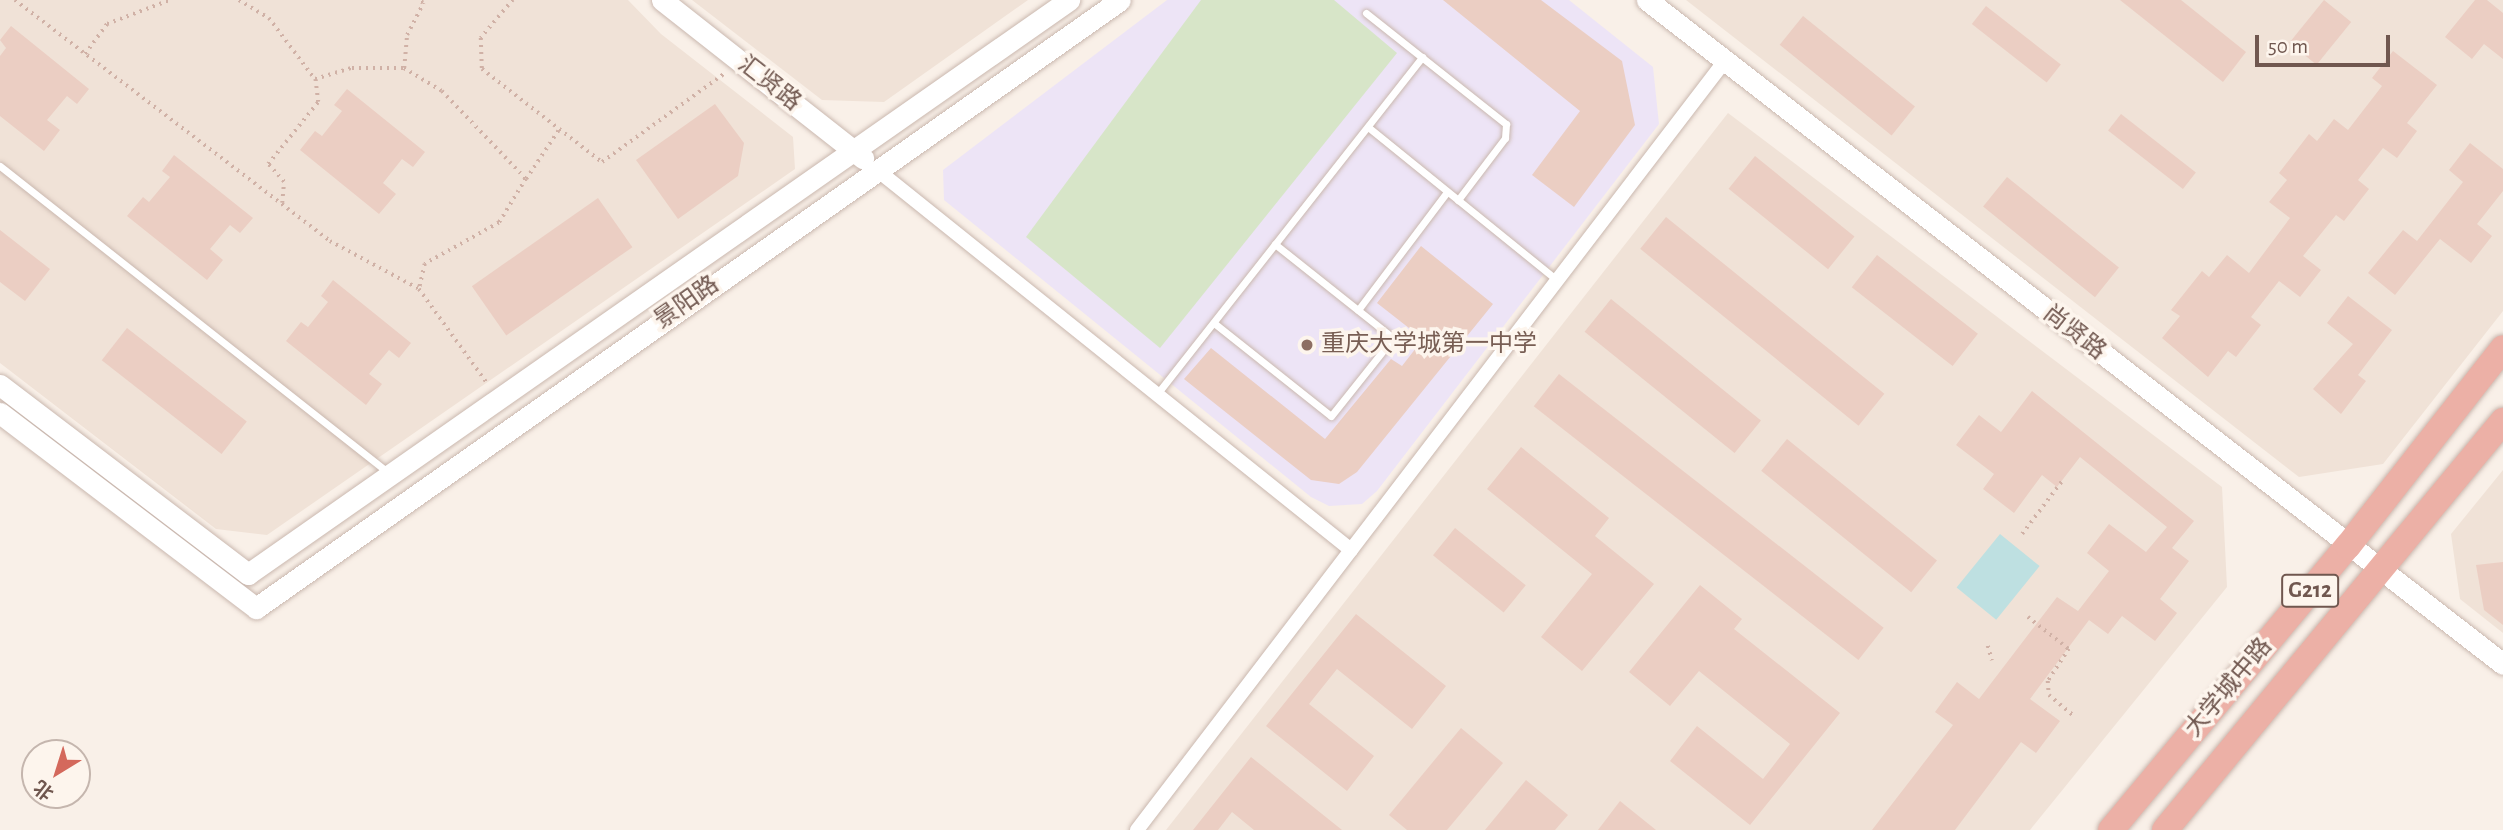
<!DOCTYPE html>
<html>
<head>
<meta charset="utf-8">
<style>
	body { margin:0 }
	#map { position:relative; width:2503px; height:830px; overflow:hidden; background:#f9f0e8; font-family:"Alegreya Sans","Noto Sans SC",sans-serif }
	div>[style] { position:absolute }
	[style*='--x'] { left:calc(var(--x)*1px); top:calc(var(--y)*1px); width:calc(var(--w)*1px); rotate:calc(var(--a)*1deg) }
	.residential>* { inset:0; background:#f0e2d7 }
	.education>* { inset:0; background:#ede4f6 }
	.green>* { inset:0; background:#d7e5c8 }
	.water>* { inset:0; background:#bee0e1; transform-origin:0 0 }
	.building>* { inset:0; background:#ebcec3; transform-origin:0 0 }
	.path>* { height:3.5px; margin-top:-1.75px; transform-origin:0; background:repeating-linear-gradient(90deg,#d0b1a6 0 2px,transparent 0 7px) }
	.roads { filter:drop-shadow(0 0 2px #cab8af) drop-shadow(0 0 2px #cab8af) }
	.lane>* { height:7px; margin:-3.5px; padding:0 3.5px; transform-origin:3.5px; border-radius:3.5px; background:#fff }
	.street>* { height:14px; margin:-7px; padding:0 7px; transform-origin:7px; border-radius:7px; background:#fff }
	.secondary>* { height:21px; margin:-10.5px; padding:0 10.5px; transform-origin:10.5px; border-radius:10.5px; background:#fff }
	.highway>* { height:26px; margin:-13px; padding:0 13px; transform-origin:13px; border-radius:13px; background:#ecb0a6 }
	.dots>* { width:19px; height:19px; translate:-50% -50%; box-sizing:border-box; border:4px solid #fdf5ed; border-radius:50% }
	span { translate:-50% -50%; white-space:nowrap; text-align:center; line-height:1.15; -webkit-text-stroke:7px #fdf5ed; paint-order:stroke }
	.shield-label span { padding:2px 5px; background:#fdf5ed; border:2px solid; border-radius:5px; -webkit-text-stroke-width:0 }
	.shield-label { font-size:23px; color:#70574f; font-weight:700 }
	.street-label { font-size:24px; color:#70574f }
	.education-label { font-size:24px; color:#785e54 }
	.left { translate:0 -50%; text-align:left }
	.north { position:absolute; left:21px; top:739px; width:70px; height:70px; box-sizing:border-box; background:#fdf5ed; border:2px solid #c5b6ae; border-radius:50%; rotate:218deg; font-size:19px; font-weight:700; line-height:28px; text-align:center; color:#70574f }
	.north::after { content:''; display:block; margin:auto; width:24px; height:32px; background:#d4695c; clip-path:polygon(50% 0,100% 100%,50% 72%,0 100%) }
	.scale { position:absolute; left:2255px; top:35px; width:135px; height:32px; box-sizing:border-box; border:4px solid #70574f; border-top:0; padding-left:9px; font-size:21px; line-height:24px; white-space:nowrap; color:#70574f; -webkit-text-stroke:5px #fdf5ed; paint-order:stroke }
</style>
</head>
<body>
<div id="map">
	<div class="residential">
		<i style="clip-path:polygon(0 0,628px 0,661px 34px,793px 137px,795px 169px,267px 535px,216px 529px,0 363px)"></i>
		<i style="clip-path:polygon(692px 0,1028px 0,884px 102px,822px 100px)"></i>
		<i style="clip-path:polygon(1686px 0,2503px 0,2503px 311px,2383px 464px,2299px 477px)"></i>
		<i style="clip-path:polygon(1728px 113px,2222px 487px,2227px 587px,2030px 830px,1166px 830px)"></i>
		<i style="clip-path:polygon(2503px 470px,2503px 633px,2460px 599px,2451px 534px)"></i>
	</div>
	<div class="education">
		<i style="clip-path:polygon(1167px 0,1569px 0,1653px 67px,1659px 124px,1377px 491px,1362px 504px,1329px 506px,1311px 497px,944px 200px,943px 170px)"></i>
	</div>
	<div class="green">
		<i style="clip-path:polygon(1201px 0,1334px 0,1397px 53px,1160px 348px,1026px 237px)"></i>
	</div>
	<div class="water">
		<i style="left:2000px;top:534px;width:51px;height:69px;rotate:39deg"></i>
	</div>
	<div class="building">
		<i style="clip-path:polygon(1443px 0,1541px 0,1622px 61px,1635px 125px,1574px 207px,1532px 175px,1580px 111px)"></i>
		<i style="clip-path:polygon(2120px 0,2181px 0,2246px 52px,2223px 82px)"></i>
		<i style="left:2324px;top:0;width:35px;height:55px;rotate:39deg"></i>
		<i style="clip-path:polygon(2475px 0,2487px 0,2503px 13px,2503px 59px,2484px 44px,2472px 59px,2445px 37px)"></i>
		<i style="left:1986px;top:6px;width:95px;height:23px;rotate:38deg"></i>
		<i style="left:1803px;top:16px;width:144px;height:37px;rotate:39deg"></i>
		<i style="clip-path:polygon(11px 26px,89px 89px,77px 104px,67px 96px,47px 120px,60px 130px,44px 151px,0 116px,0 56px,6px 48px,0 40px)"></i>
		<i style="clip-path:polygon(2393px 51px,2437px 85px,2407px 123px,2417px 131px,2397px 158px,2383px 148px,2358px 180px,2369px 189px,2344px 221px,2336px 215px,2303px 256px,2321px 270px,2300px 297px,2279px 281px,2251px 317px,2261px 325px,2236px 357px,2228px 351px,2208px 377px,2162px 338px,2180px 316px,2171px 310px,2202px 271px,2209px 277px,2227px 255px,2249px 273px,2290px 218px,2269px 202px,2287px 180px,2279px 173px,2309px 134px,2317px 141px,2334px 119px,2348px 130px,2382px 86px,2372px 78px)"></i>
		<i style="clip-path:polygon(347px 89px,425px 152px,413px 167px,402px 159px,383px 183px,396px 194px,379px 214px,300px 150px,315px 131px,322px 136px,342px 111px,334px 105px)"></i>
		<i style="clip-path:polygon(715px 104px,744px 143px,738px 176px,678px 219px,636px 160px)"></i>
		<i style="left:2121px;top:114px;width:95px;height:21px;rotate:38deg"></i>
		<i style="clip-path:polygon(2470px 143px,2503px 169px,2503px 191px,2477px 224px,2492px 236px,2471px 263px,2440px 239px,2395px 295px,2368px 273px,2403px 230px,2417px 241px,2463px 182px,2449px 170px)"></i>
		<i style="clip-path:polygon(174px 155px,253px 218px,240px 233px,230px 225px,210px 249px,223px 260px,207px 280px,127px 216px,143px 197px,149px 202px,170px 177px,162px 171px)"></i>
		<i style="left:1755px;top:156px;width:128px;height:42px;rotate:39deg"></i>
		<i style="left:2007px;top:177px;width:144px;height:38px;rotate:39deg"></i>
		<i style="left:598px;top:198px;width:60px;height:154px;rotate:55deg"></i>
		<i style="left:1666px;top:217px;width:281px;height:41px;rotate:39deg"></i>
		<i style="clip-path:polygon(0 230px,50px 269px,25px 301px,0 282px)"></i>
		<i style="clip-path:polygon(1421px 246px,1493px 304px,1357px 472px,1339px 484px,1311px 480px,1184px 379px,1211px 348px,1325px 439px,1391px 359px,1402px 366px,1423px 339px,1377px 303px)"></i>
		<i style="left:1877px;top:255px;width:128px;height:41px;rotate:38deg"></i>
		<i style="clip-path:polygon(333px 280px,411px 343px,399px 358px,389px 350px,369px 374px,382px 384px,366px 405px,286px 341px,301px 322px,308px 327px,328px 302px,321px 296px)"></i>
		<i style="clip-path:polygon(2348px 296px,2392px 330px,2358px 375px,2366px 381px,2341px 414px,2313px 389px,2353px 344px,2327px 323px)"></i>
		<i style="left:1611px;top:299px;width:193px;height:42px;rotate:39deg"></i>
		<i style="left:127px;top:328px;width:152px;height:41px;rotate:38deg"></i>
		<i style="left:1559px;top:374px;width:412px;height:41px;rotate:38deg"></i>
		<i style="clip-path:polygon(2032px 391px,2194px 521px,2172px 548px,2189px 561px,2160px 599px,2177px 613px,2155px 641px,2122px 616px,2108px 634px,2089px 620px,2030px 699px,2060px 721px,2036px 753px,2021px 742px,1955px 830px,1872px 830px,1953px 725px,1935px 712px,1957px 682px,1979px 699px,2057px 597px,2078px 611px,2109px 571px,2087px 553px,2109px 524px,2146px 552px,2167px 527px,2080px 457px,2057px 487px,2042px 475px,2014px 513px,1983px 489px,1994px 474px,1956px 445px,1979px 415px,2001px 432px)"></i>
		<i style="left:1787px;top:439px;width:193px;height:41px;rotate:39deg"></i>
		<i style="clip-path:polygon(1521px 447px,1609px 518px,1595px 536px,1654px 584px,1582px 671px,1541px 637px,1592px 574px,1487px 489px)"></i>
		<i style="left:1455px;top:528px;width:91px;height:35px;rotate:39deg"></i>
		<i style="clip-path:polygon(2503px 562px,2503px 625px,2484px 610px,2476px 565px)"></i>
		<i style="clip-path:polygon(1700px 585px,1742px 619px,1734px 629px,1840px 713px,1750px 825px,1670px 761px,1697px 726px,1763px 779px,1790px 744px,1699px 671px,1670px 706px,1629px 672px)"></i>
		<i style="clip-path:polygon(1356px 614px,1446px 686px,1412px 729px,1337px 669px,1309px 704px,1374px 756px,1347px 791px,1266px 726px)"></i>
		<i style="clip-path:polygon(1461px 728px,1503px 763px,1447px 830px,1407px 830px,1389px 815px)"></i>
		<i style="clip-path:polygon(1251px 757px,1342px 830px,1254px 830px,1232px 812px,1218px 830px,1193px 830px)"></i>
		<i style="clip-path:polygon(1526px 780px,1568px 815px,1555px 830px,1485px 830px)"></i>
		<i style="clip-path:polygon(1620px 801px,1656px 830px,1598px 830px)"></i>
	</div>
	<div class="path">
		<i style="--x:15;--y:0;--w:397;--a:37.4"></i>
		<i style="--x:330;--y:241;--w:101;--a:28.3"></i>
		<i style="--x:419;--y:289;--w:116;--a:54.1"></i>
		<i style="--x:239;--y:0;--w:35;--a:31"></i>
		<i style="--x:269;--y:18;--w:76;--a:53"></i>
		<i style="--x:315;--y:79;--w:39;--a:-17"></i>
		<i style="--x:352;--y:68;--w:52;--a:0"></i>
		<i style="--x:404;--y:68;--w:33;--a:-85"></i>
		<i style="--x:407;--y:35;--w:36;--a:-63"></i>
		<i style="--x:423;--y:3;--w:7;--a:-153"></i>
		<i style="--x:513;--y:0;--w:50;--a:130.1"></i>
		<i style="--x:481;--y:38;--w:31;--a:88"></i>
		<i style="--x:482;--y:69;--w:152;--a:37.8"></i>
		<i style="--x:602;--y:162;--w:152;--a:-35.9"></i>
		<i style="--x:85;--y:54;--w:37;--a:-54"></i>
		<i style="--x:107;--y:24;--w:67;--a:-20.9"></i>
		<i style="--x:404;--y:68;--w:44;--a:31.2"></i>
		<i style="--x:442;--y:91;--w:122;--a:46.3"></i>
		<i style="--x:526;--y:179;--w:52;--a:121.5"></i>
		<i style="--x:499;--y:223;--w:85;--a:151"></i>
		<i style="--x:425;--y:264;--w:26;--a:103"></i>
		<i style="--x:526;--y:179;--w:58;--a:-56.3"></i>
		<i style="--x:282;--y:203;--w:21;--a:-85"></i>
		<i style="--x:284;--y:182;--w:24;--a:-132"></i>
		<i style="--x:268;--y:164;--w:80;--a:-51.1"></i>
		<i style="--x:318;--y:102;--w:23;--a:-97"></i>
		<i style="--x:2022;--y:534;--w:66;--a:-53"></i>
		<i style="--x:2028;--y:617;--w:52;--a:38"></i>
		<i style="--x:2069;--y:649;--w:38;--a:123"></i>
		<i style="--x:2048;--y:681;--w:14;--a:86"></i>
		<i style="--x:2049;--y:695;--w:31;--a:40"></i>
		<i style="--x:1988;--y:646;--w:15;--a:74"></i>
	</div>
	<div class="roads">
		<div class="lane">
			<i style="--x:1366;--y:13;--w:179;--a:38.4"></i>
			<i style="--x:1506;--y:124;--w:14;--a:94"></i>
			<i style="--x:1505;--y:138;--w:78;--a:127.2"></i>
			<i style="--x:1368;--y:127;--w:243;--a:39"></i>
			<i style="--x:0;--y:166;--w:493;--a:38.3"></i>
			<i style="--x:1358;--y:310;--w:148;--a:-53"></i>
			<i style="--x:1214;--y:323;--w:149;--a:38.5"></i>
			<i style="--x:1331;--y:416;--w:100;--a:-51.5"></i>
			<i style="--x:1393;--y:338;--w:151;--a:-141.5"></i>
			<i style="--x:1157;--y:394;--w:429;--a:-51.8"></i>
		</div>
		<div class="street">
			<i style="--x:876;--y:169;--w:609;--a:38.73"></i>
			<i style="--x:1137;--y:830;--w:967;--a:-52.61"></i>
		</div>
		<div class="secondary">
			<i style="--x:662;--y:0;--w:256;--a:38.2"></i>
			<i style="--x:1647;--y:0;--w:1083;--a:37.8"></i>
			<i style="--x:0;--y:385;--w:312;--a:37.3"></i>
			<i style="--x:248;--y:574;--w:1002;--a:-34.96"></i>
			<i style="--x:0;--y:413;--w:322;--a:37.3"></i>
			<i style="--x:256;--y:608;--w:1056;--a:-35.13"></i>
		</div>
		<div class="highway">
			<i style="--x:2111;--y:830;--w:370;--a:-50.2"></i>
			<i style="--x:2348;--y:546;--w:251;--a:-51.9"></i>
			<i style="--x:2165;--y:830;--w:531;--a:-50.43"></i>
		</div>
	</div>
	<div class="dots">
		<i style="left:1307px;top:345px;background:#8d6e63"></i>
	</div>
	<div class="shield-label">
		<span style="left:2310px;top:591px">G212</span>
	</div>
	<div class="street-label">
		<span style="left:769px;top:84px;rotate:38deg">汇贤路</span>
		<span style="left:687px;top:303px;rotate:-35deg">景阳路</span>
		<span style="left:2074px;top:333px;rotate:38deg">尚贤路</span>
		<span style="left:2229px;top:688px;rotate:-50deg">大学城中路</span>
	</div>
	<div class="education-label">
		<span class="left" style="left:1321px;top:345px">重庆大学城第一中学</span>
	</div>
	<div class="north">北</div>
	<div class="scale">50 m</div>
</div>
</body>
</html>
